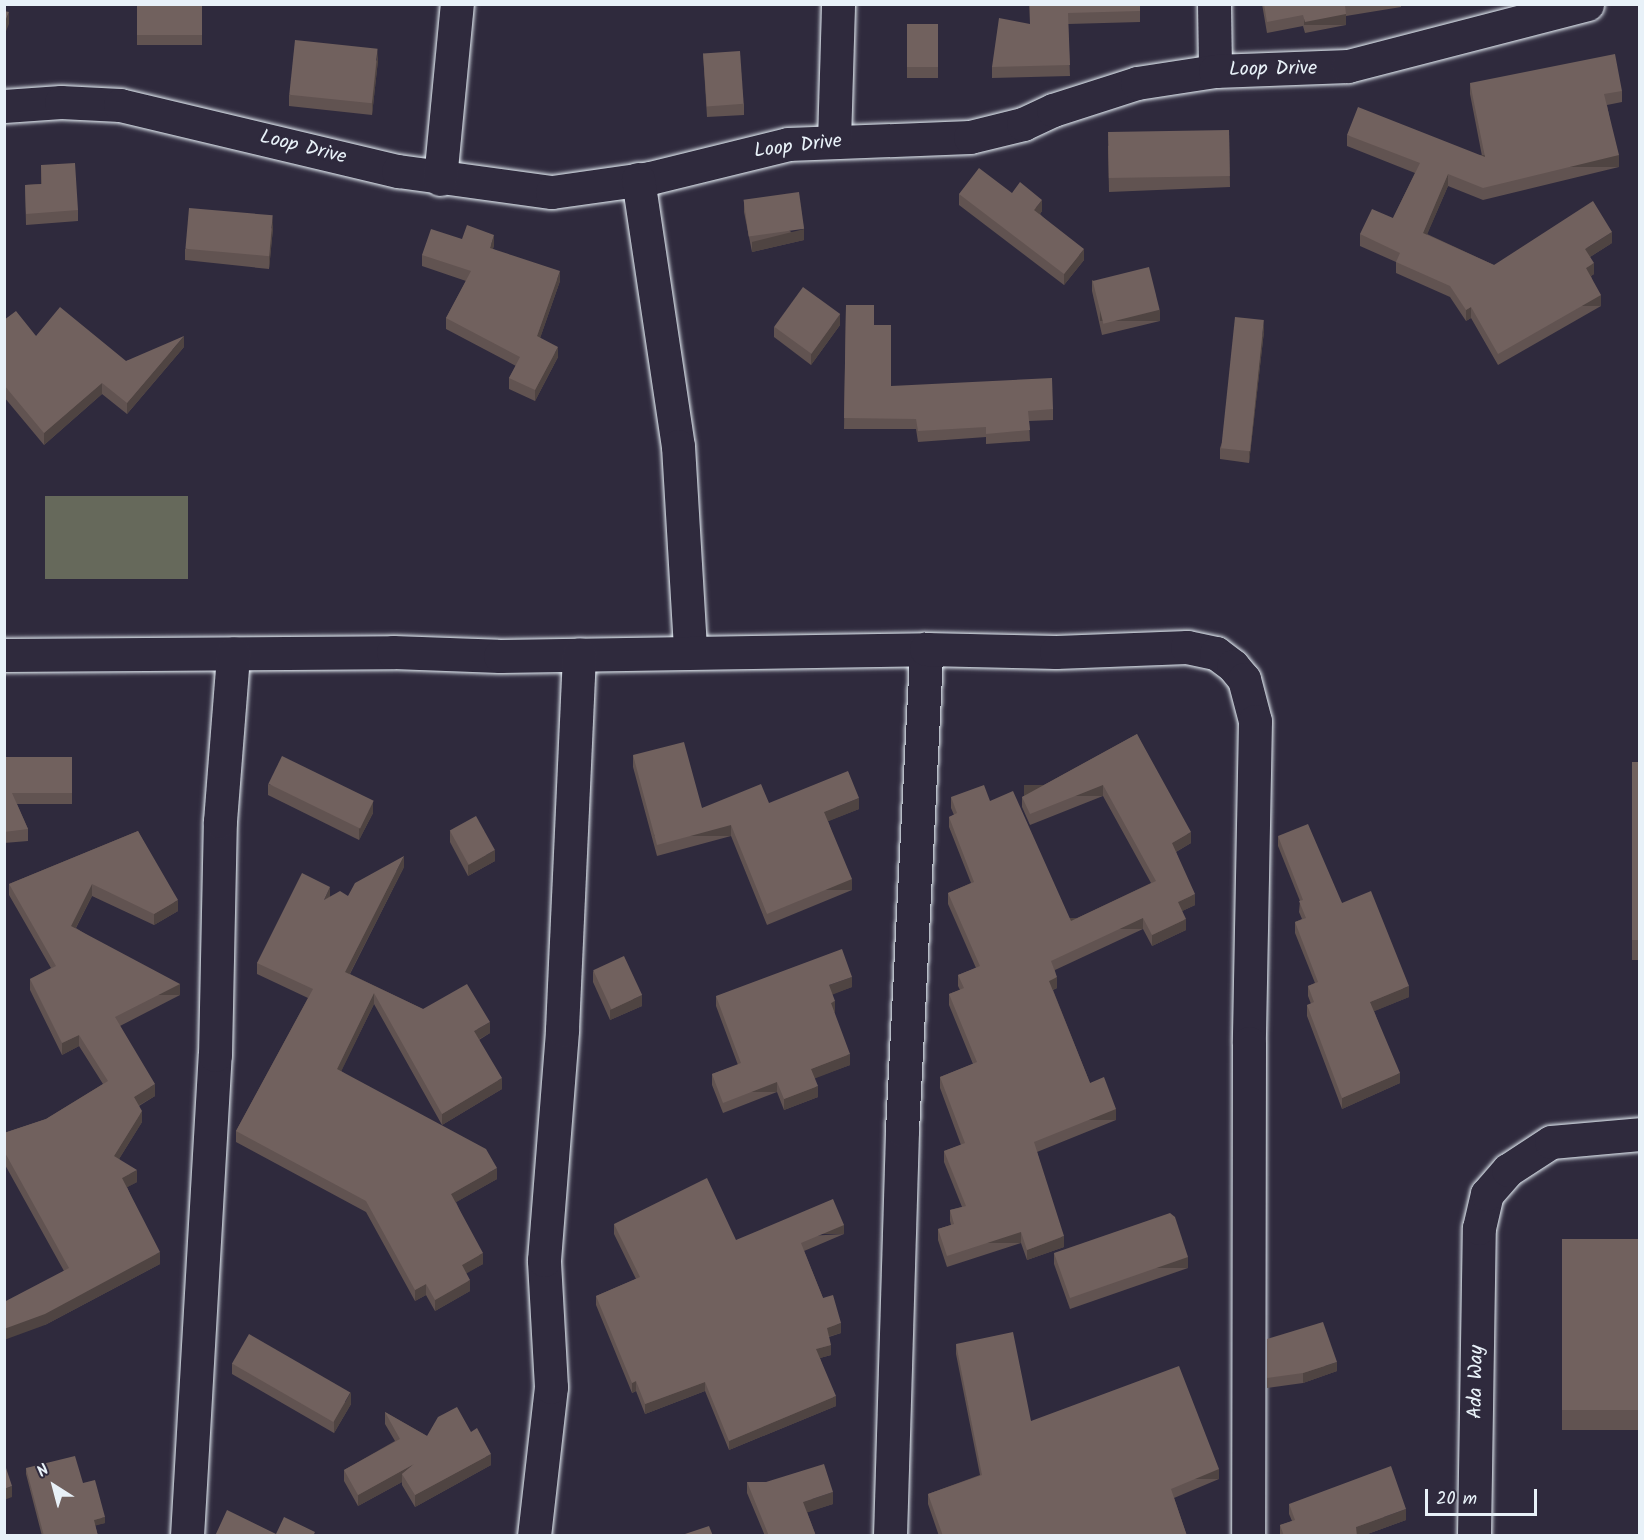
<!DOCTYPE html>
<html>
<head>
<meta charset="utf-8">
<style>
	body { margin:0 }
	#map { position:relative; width:1644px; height:1540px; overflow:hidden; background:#2f2a3d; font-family:Kalam,sans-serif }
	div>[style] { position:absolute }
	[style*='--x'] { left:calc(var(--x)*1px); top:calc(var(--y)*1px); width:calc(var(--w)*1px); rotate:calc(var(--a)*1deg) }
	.green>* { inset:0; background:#66695b; transform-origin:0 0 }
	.roads { filter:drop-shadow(0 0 2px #e8f1f8) drop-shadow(0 0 2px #e8f1f8) }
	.minor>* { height:33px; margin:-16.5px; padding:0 16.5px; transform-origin:16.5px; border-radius:16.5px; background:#2f2a3d }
	.wall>* { inset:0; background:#615351; transform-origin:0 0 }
	.shaded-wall>* { inset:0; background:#4f4442; transform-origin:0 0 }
	.building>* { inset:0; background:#71615e; transform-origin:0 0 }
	span { translate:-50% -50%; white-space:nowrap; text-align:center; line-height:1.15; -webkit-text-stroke:5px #2f2a3d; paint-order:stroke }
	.street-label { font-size:20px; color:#e8f1f8 }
	.frame { position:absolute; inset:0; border:6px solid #e8f1f8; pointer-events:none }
	.north { position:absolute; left:24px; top:1456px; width:60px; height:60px; -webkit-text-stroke:4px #2f2a3d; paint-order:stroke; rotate:324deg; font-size:16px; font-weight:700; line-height:24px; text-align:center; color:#e8f1f8 }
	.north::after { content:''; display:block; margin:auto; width:21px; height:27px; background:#e8f1f8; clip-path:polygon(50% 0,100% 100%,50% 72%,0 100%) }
	.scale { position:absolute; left:1425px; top:1489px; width:112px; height:27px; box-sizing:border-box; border:3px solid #e8f1f8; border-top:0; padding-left:8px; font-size:18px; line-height:21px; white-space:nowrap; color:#e8f1f8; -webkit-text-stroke:4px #2f2a3d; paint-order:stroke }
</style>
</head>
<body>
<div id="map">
	<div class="green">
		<i style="left:45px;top:496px;width:143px;height:83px"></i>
	</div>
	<div class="roads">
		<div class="minor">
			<i style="--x:1214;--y:4;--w:67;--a:89.1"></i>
			<i style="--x:4;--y:106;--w:57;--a:-4"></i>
			<i style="--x:61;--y:102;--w:59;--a:2.9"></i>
			<i style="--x:120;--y:105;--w:286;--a:13.4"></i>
			<i style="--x:398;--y:171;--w:155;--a:7.8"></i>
			<i style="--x:552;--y:192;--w:99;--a:-8.1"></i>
			<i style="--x:650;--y:178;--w:142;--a:-13.8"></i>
			<i style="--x:788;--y:144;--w:182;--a:-2.2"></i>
			<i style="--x:970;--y:137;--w:55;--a:-13.8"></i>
			<i style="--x:1023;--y:124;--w:33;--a:-25"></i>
			<i style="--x:1053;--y:110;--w:88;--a:-17.8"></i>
			<i style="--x:1137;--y:83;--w:79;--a:-8.7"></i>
			<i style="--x:1215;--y:71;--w:133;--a:-2.2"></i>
			<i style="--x:1348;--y:66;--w:247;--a:-14.5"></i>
			<i style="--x:834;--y:141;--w:137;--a:-88.3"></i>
			<i style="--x:440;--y:179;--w:176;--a:-84.5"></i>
			<i style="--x:638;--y:179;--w:270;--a:81.5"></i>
			<i style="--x:678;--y:446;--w:204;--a:86.6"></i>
			<i style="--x:4;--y:655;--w:389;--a:-0.4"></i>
			<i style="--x:393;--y:652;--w:107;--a:2.1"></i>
			<i style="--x:500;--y:656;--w:426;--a:-0.9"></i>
			<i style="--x:187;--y:1536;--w:482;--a:-86.7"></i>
			<i style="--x:215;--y:1055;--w:234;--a:-88.8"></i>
			<i style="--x:220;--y:821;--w:168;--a:-85.5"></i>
			<i style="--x:534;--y:1536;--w:150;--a:-83.5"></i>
			<i style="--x:551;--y:1387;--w:127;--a:-93.2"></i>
			<i style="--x:544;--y:1260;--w:232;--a:-85.5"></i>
			<i style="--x:562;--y:1029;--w:375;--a:-87.4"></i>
			<i style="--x:890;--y:1536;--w:406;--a:-88.3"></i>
			<i style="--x:902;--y:1130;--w:482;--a:-87.1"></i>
			<i style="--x:926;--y:649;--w:130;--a:1.3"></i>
			<i style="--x:1056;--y:652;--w:131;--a:-2.2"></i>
			<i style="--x:1187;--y:647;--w:30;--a:12"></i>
			<i style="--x:1216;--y:653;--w:21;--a:37"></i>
			<i style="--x:1233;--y:666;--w:17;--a:50"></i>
			<i style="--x:1244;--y:679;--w:43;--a:75.3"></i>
			<i style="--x:1255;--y:721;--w:322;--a:91.1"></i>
			<i style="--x:1249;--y:1043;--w:493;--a:90.1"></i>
			<i style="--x:1474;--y:1536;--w:308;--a:-89.1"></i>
			<i style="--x:1479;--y:1228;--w:35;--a:-77"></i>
			<i style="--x:1487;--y:1194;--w:32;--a:-49"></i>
			<i style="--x:1508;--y:1170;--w:51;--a:-33.1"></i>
			<i style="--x:1551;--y:1142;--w:89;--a:-5.1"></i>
		</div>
	</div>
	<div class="wall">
		<i style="left:137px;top:4px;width:65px;height:41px"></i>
		<i style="clip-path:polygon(1029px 4px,1140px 4px,1140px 22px,1068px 24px,1070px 76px,992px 78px,992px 67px,1030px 24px)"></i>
		<i style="clip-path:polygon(1262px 4px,1401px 4px,1401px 7px,1346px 16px,1346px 25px,1305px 33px,1303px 26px,1267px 33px)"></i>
		<i style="left:907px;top:24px;width:31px;height:54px"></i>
		<i style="clip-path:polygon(703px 53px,744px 104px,744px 115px,707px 117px)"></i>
		<i style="clip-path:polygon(378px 60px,372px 115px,289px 106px,289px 95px)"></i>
		<i style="clip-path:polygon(1470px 83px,1622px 91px,1622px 102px,1607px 105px,1619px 167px,1483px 200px,1448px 186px,1427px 234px,1494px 265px,1612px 243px,1590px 257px,1594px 274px,1591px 276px,1601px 306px,1498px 365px,1471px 318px,1466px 321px,1450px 297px,1396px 273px,1396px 262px,1360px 246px,1360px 234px,1393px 218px,1415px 173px,1347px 146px,1347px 135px,1482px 156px,1470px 94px)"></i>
		<i style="clip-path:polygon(1229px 130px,1230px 187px,1109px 192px,1108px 146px)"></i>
		<i style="clip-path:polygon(41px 165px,78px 210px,78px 221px,26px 225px,25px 185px,41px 184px)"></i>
		<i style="clip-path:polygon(1012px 193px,1042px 211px,1040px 214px,1084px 260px,1064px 285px,959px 205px,959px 194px)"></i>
		<i style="clip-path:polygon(744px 202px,804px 240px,752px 252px,744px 212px)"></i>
		<i style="clip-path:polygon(273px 228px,269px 269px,185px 260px,185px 249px)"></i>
		<i style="clip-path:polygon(462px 239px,494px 245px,493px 249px,560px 281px,540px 338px,558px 357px,535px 401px,509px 389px,509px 378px,516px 366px,446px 329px,446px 318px,466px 281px,422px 266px,422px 255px)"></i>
		<i style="clip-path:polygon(1092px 280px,1160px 321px,1102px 335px,1092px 291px)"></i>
		<i style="clip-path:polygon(846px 305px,874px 325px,891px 386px,1053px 409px,1053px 420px,1029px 421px,1030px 441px,986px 444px,986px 437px,918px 442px,916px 429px,844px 429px)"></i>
		<i style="clip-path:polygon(4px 320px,36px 336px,126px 361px,184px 347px,127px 414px,102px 394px,44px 445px,4px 397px)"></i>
		<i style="clip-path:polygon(840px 325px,811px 365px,774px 337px,774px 327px)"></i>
		<i style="clip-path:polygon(1264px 331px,1249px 463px,1220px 459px,1220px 448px)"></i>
		<i style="clip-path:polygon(1137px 734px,1191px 843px,1176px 852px,1195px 905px,1182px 911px,1186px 930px,1152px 946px,1143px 929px,1055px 970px,1057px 988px,1053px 990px,1090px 1083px,1116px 1120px,1037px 1152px,1064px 1247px,1027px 1260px,1021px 1243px,947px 1267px,938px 1240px,938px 1229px,951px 1225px,950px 1221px,950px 1210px,962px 1207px,944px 1162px,944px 1151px,961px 1145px,940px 1088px,940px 1077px,973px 1064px,949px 1005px,949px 994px,960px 990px,958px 986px,958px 975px,976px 968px,948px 904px,948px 893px,971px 883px,949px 827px,949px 817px,954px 815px,951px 808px,951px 797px,990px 801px,1071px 921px,1151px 883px,1103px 796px,1030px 825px,1022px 807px,1022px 797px)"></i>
		<i style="clip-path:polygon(633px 755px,702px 808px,769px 803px,859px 809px,828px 821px,852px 890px,767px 925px,731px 836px,657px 856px,633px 767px)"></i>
		<i style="clip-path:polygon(4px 757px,72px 757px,72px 804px,17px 804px,28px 829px,28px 841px,4px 843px)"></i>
		<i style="left:1632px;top:762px;width:8px;height:198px"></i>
		<i style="clip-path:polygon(268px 784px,373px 813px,359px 840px,268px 795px)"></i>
		<i style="clip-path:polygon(138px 831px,178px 911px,154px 925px,92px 896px,76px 928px,180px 995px,120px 1026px,155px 1096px,139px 1106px,142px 1122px,119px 1159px,137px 1182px,127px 1187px,160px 1264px,45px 1325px,64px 1271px,4px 1163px,4px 1133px,46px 1119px,103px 1084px,79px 1046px,62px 1055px,30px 990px,30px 979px,51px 968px,9px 895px,9px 884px)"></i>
		<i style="clip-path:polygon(450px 831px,495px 861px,468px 876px,450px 842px)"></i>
		<i style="clip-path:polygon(1278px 836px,1342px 903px,1409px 997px,1374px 1011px,1400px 1083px,1342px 1109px,1307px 1016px,1307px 1005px,1311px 1004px,1308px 996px,1308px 986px,1315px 983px,1295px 933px,1295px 922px,1302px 919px,1299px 912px,1300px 901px,1278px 846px)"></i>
		<i style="clip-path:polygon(404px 867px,350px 974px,423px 1009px,490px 1033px,479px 1040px,502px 1089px,442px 1125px,374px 1004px,341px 1071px,497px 1179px,456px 1202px,483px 1264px,466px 1273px,470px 1291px,435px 1311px,426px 1295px,415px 1301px,366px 1212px,236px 1142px,236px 1131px,308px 998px,257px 974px,257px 963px,330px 897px,348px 896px)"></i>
		<i style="clip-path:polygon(593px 971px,642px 1006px,610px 1020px,593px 982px)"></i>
		<i style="clip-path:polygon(852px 987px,832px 994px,834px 1012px,850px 1065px,814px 1078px,818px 1097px,784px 1110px,777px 1092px,723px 1113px,712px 1085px,712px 1074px,738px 1065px,716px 1006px,716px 996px)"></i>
		<i style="clip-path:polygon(614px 1224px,736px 1240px,844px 1234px,804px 1251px,823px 1298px,841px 1333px,829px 1337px,831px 1355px,820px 1358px,836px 1406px,729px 1450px,705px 1391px,645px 1414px,636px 1391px,632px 1393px,596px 1305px,596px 1296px,636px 1279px,614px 1234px)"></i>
		<i style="left:1562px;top:1239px;width:78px;height:191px"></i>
		<i style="clip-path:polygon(1054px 1253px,1188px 1268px,1070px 1309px,1054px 1264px)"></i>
		<i style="clip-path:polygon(1267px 1339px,1337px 1371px,1303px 1383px,1267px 1388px)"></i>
		<i style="clip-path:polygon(956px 1344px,1031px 1421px,1219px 1479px,1174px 1498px,1187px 1536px,939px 1536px,928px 1504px,928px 1494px,980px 1475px,956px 1354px)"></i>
		<i style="clip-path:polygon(232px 1363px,351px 1404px,334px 1433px,232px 1374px)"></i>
		<i style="clip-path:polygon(385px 1412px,427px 1436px,471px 1432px,491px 1465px,415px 1507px,402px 1485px,402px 1482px,358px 1506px,344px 1481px,344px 1470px,395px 1441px,385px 1424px)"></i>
		<i style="clip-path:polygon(26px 1468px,83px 1483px,105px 1523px,95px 1525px,98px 1536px,42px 1536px,26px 1474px)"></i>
		<i style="clip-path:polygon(747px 1482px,833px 1504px,807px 1512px,816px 1536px,765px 1536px,747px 1493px)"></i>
		<i style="clip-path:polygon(1289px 1504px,1406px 1520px,1362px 1536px,1280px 1536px,1280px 1525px,1292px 1521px,1289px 1514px)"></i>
	</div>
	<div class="shaded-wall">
		<i style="clip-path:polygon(9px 12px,9px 24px,4px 36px,4px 24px)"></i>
		<i style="left:1346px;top:14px;width:11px;height:42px;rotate:90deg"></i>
		<i style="clip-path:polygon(378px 49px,378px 60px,372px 115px,372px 104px)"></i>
		<i style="left:1619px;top:155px;width:12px;height:140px;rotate:90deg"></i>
		<i style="clip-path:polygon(1448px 174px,1448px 186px,1423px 244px,1423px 233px)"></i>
		<i style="clip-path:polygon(1042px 200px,1042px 211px,1034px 221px,1034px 210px)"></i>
		<i style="clip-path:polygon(273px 216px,273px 228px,269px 269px,269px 257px)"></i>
		<i style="clip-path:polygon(804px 229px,804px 240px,752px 252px,752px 242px)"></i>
		<i style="clip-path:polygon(1612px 232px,1612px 243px,1585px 260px,1585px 249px)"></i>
		<i style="clip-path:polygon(494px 235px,494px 245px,490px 259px,490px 248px)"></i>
		<i style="clip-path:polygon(1084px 249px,1084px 260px,1064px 285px,1064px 274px)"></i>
		<i style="clip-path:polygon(1594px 263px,1594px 274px,1586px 279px,1586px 268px)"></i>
		<i style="clip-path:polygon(560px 271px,560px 281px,537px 347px,537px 336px)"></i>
		<i style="left:1601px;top:295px;width:11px;height:119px;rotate:90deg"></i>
		<i style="clip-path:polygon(1471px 307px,1471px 318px,1466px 321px,1466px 310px)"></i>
		<i style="left:1160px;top:310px;width:11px;height:60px;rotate:90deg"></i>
		<i style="clip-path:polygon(840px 314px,840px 325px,811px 365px,811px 354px)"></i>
		<i style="clip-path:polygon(1264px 320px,1264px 331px,1249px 463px,1249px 451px)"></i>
		<i style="clip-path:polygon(184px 336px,184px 347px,127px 414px,127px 403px)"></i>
		<i style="clip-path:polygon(558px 347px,558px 357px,535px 401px,535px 390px)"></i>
		<i style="clip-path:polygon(102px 383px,102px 394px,44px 445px,44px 433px)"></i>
		<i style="left:1103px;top:785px;width:11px;height:79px;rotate:90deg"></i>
		<i style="clip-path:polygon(859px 798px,859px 809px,824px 823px,824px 812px)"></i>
		<i style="clip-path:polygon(373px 801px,373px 813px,359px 840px,359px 829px)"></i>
		<i style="left:731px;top:825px;width:11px;height:77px;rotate:90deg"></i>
		<i style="clip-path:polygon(1191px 832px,1191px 843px,1172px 854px,1172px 843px)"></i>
		<i style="clip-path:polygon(495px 850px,495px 861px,468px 876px,468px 865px)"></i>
		<i style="clip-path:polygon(404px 856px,404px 867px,345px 983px,345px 972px)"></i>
		<i style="left:852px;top:879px;width:11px;height:92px;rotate:90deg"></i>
		<i style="clip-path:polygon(92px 884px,92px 896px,71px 937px,71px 926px)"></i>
		<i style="clip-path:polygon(330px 887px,330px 898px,324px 900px)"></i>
		<i style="clip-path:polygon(1195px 894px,1195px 905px,1178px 913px,1178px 902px)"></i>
		<i style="clip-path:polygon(178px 900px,178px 911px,154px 925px,154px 914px)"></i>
		<i style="left:1143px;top:918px;width:11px;height:102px;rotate:90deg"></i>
		<i style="clip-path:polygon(1186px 919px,1186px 930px,1152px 946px,1152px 935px)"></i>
		<i style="clip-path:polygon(852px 977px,852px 987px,829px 996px,829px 985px)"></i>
		<i style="clip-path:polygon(1057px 977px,1057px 988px,1049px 991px,1049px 981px)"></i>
		<i style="left:180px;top:984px;width:11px;height:73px;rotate:90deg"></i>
		<i style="clip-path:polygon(1409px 986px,1409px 997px,1370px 1013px,1370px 1002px)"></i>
		<i style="clip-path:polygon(374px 993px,374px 1004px,337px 1080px,337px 1069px)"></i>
		<i style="clip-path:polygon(642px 995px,642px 1006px,610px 1020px,610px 1010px)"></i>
		<i style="clip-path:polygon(835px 1001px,835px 1012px,831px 1013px,831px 1003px)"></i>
		<i style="clip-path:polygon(490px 1022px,490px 1033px,474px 1042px,474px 1031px)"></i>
		<i style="clip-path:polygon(79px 1035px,79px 1046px,62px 1055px,62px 1043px)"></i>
		<i style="clip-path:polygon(850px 1054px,850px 1065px,811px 1080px,811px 1069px)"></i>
		<i style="clip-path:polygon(1400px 1073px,1400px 1083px,1342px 1109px,1342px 1098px)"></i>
		<i style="clip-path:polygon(502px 1078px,502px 1089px,442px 1125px,442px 1114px)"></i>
		<i style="left:777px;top:1082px;width:10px;height:58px;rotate:90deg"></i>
		<i style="clip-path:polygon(155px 1084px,155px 1096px,134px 1108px,134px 1097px)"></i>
		<i style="clip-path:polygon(818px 1086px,818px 1097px,784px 1110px,784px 1099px)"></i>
		<i style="left:1116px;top:1109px;width:11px;height:88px;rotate:90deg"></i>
		<i style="clip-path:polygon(142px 1111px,142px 1122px,114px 1167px,114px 1156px)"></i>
		<i style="clip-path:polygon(497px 1168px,497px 1179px,451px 1205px,451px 1194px)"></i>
		<i style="clip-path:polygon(137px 1170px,137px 1182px,122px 1190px,122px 1178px)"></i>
		<i style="left:844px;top:1225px;width:9px;height:47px;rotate:90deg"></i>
		<i style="left:1021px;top:1232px;width:11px;height:78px;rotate:90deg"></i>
		<i style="clip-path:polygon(1064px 1236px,1064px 1247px,1027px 1260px,1027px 1250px)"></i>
		<i style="clip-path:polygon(160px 1252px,160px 1264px,45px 1325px,4px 1340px,4px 1329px)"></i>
		<i style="clip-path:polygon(483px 1253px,483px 1264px,462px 1276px,462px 1265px)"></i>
		<i style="left:1188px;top:1257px;width:11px;height:125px;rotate:90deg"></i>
		<i style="clip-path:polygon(470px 1280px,470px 1291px,435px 1311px,435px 1300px)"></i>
		<i style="clip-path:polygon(426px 1284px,426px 1295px,415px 1301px,415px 1290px)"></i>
		<i style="clip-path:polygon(841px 1323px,841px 1333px,827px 1337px,827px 1328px)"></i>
		<i style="clip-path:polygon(831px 1345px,831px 1355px,816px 1359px,816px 1349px)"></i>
		<i style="clip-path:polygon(1337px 1362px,1337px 1371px,1303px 1383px,1303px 1373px)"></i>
		<i style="clip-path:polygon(636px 1381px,636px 1391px,632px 1393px,632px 1383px)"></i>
		<i style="clip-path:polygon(705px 1382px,705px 1391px,645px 1414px,645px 1404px)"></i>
		<i style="clip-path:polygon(351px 1392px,351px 1404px,334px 1433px,334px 1421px)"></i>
		<i style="clip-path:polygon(836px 1396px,836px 1406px,729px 1450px,729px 1441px)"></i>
		<i style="clip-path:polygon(491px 1454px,491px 1465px,415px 1507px,415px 1495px)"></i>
		<i style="clip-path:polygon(414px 1464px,402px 1474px,402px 1482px,358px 1506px,358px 1495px)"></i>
		<i style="left:1219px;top:1469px;width:10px;height:52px;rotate:90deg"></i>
		<i style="clip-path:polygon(12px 1486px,12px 1497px,4px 1500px,4px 1489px)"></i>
		<i style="clip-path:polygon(833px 1492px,833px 1504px,803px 1514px,803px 1502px)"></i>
		<i style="clip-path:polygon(1406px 1509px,1406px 1520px,1362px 1536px,1356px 1536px,1356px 1527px)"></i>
		<i style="clip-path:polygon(105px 1517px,105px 1523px,94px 1526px,94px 1520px)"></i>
	</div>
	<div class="building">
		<i style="left:137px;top:4px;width:65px;height:31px"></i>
		<i style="clip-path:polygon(1030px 4px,1140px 4px,1140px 11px,1068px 13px,1070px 65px,992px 67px,999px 18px,1030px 24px)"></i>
		<i style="clip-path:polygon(1264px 4px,1349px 4px,1345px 5px,1346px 14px,1305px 22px,1303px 15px,1267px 22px)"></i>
		<i style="clip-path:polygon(4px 11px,9px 12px,4px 24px)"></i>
		<i style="left:907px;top:24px;width:31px;height:43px"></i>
		<i style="left:295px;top:40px;width:83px;height:55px;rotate:6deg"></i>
		<i style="left:740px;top:51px;width:53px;height:37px;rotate:86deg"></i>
		<i style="clip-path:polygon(1615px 54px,1622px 91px,1604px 94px,1619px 155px,1483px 188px,1448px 174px,1423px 233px,1494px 265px,1593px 201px,1612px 232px,1585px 249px,1594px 263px,1586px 268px,1601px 295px,1498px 354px,1471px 307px,1466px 310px,1450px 286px,1396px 262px,1400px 253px,1360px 234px,1372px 209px,1393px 218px,1420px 163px,1347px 135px,1358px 107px,1485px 157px,1470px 83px)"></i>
		<i style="left:1229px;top:130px;width:46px;height:121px;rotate:89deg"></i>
		<i style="clip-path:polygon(75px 163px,78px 210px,26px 214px,25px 185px,42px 184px,41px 165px)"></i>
		<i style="clip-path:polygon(979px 168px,1012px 193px,1020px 182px,1042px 200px,1034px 210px,1084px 249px,1064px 274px,959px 194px)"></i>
		<i style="left:799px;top:192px;width:37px;height:56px;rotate:82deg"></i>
		<i style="left:189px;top:208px;width:84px;height:41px;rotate:5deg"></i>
		<i style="clip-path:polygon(467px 225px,494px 235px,490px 248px,560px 271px,537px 336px,558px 347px,535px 390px,509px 378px,520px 357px,446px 318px,471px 271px,422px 255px,431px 229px,462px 239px)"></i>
		<i style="left:1149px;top:267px;width:44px;height:58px;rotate:76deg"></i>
		<i style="left:803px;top:287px;width:46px;height:49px;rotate:36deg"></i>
		<i style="clip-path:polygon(846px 305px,874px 305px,874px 325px,891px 325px,891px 386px,1052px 378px,1053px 409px,1028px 411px,1030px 430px,986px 434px,986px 427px,918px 431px,916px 419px,844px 418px)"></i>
		<i style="clip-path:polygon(60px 307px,126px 361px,184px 336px,127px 403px,102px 383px,44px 433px,4px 385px,4px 320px,16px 311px,36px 336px)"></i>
		<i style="left:1235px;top:317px;width:29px;height:132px;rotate:6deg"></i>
		<i style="clip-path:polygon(1137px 734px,1191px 832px,1172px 843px,1195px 894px,1178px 902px,1186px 919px,1152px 935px,1143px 918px,1051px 961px,1057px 977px,1049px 981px,1090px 1083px,1104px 1077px,1116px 1109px,1034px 1142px,1064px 1236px,1027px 1250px,1021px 1232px,947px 1256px,938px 1229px,954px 1224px,950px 1210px,966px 1206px,944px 1151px,965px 1143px,940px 1077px,977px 1062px,949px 994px,964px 988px,958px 975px,980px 966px,948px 893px,974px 882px,949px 817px,957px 813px,951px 797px,984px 785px,990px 801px,1013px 791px,1071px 921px,1156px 881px,1103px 785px,1030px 814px,1022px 797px)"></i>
		<i style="clip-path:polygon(684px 742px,702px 808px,761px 784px,769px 803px,848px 771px,859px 798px,824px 812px,852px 879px,767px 914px,731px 825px,657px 845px,633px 755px)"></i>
		<i style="left:282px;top:756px;width:102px;height:31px;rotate:26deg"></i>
		<i style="clip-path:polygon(4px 757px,72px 757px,72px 793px,12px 793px,28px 829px,4px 832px)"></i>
		<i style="left:1632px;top:762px;width:8px;height:178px"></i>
		<i style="left:476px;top:816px;width:39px;height:30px;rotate:61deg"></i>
		<i style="clip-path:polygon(1308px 824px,1342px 903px,1371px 891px,1409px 986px,1370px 1002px,1400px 1073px,1342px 1098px,1307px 1005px,1314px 1002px,1308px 986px,1318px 982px,1295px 922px,1306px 918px,1299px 901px,1303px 900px,1278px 836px)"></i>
		<i style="clip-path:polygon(138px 831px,178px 900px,154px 914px,92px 884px,71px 926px,180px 984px,115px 1017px,155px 1084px,134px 1097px,142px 1111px,114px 1156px,137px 1170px,122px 1178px,160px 1252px,45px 1314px,4px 1329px,4px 1302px,69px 1268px,4px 1151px,4px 1133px,46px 1119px,108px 1081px,79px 1035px,62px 1043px,30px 979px,56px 966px,9px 884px)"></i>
		<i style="clip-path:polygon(404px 856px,345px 972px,423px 1009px,467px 984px,490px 1022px,474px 1031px,502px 1078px,442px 1114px,374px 993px,337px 1069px,486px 1149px,497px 1168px,451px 1194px,483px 1253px,462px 1265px,470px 1280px,435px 1300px,426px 1284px,415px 1290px,366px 1201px,236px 1131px,313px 989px,257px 963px,302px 873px,330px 887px,324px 900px,340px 891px,348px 896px,355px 883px)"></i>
		<i style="clip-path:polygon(842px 949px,852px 977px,829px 985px,835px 1001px,831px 1003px,850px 1054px,811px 1069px,818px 1086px,784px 1099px,777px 1082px,723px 1103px,712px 1074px,741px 1063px,716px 996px)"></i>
		<i style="left:624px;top:956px;width:43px;height:34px;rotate:65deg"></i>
		<i style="clip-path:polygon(707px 1178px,736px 1240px,833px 1199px,844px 1225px,801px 1243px,823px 1298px,833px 1295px,841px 1323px,827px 1328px,831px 1345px,816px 1349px,836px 1396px,729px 1441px,705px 1382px,645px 1404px,636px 1381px,632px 1383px,596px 1296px,640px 1277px,614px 1224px)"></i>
		<i style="clip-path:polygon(1170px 1213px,1175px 1217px,1188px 1257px,1070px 1298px,1054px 1253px)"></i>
		<i style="left:1562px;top:1239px;width:78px;height:171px"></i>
		<i style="clip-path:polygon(1323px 1322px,1337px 1362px,1303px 1373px,1267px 1378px,1267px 1339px)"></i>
		<i style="clip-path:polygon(1013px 1332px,1031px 1421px,1179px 1366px,1219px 1469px,1171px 1489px,1187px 1536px,943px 1536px,928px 1494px,982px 1475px,956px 1344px)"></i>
		<i style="left:249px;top:1334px;width:117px;height:34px;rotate:30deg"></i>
		<i style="clip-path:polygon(457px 1407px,471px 1432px,477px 1428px,491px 1454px,415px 1495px,402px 1474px,414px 1464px,358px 1495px,344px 1470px,400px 1439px,385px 1412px,427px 1436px,438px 1417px)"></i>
		<i style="clip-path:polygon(75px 1456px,83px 1483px,95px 1480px,105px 1517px,94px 1520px,98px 1536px,44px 1536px,26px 1468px)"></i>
		<i style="clip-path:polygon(824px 1464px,833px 1492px,803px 1502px,816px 1536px,769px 1536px,747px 1482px,766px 1482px)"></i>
		<i style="clip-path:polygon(1391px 1466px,1406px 1509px,1356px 1527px,1357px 1536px,1284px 1536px,1280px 1525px,1295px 1520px,1289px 1504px)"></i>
		<i style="clip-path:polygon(4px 1468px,6px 1468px,12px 1486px,4px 1489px)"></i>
		<i style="clip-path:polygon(227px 1510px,276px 1534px,284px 1517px,315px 1532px,313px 1536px,215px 1536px)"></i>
		<i style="clip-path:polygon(709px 1526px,713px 1536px,679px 1536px)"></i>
	</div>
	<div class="street-label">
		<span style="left:1273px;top:70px;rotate:-1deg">Loop Drive</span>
		<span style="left:798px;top:147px;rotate:-7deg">Loop Drive</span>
		<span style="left:303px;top:148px;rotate:14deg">Loop Drive</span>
		<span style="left:1477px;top:1382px;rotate:-89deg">Ada Way</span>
	</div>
	<div class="frame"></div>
	<div class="north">N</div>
	<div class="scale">20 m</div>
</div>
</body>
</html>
